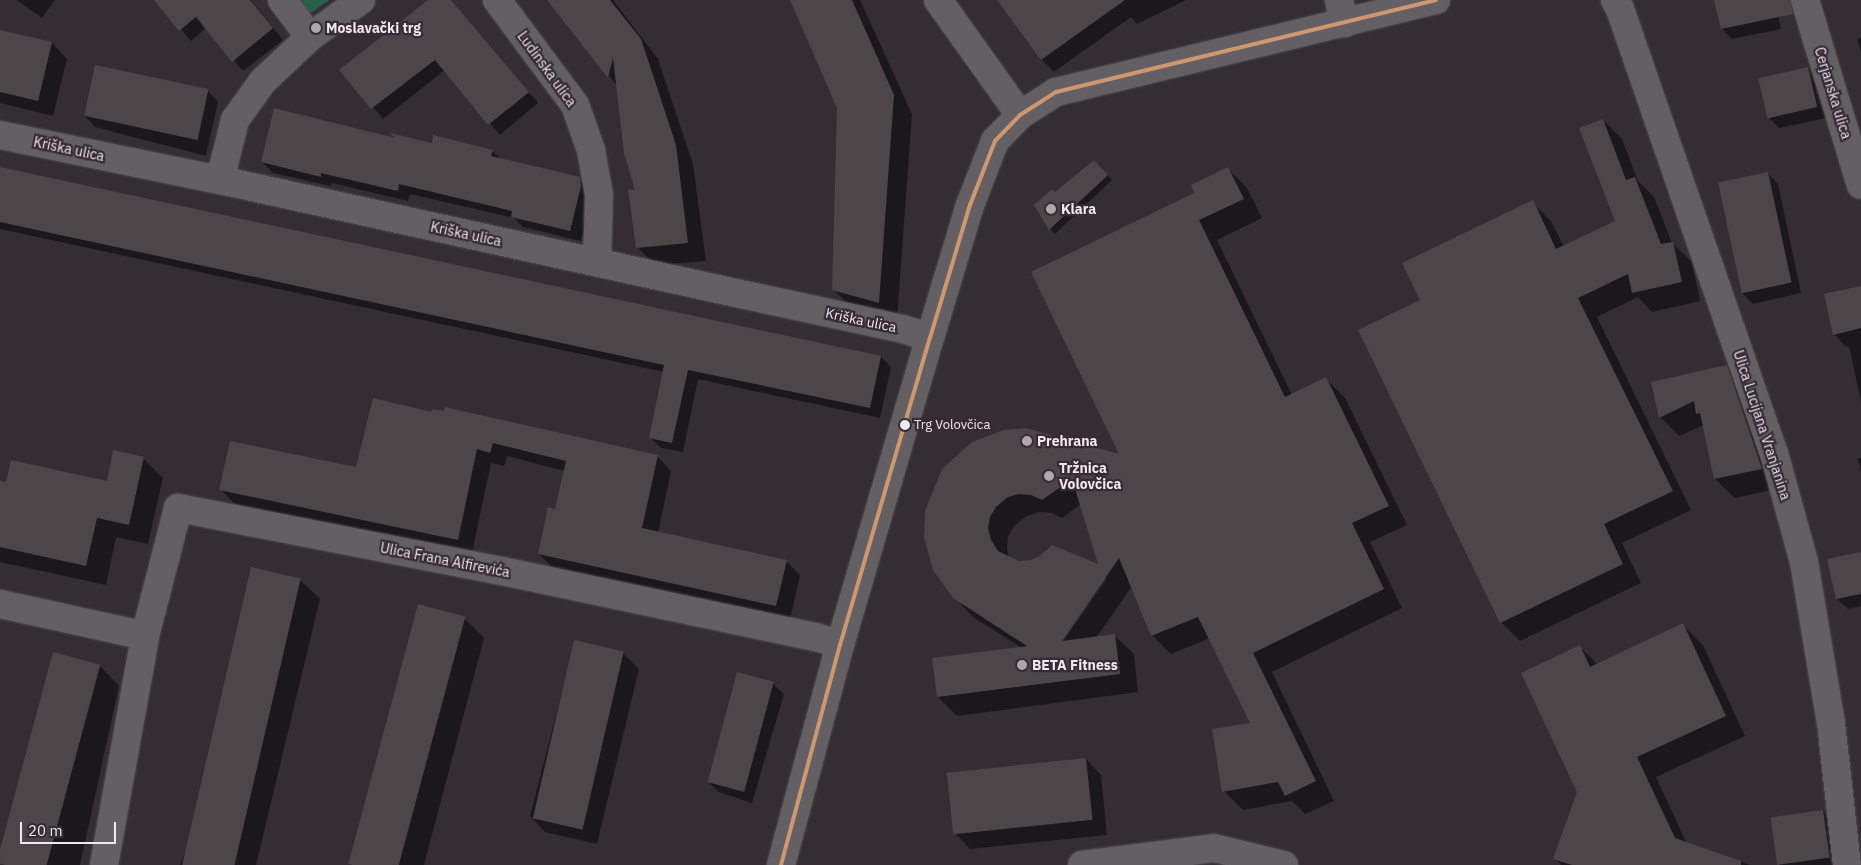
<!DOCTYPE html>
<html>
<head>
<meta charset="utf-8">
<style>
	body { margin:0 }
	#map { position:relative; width:1861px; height:865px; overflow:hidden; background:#342e33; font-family:"IBM Plex Sans",sans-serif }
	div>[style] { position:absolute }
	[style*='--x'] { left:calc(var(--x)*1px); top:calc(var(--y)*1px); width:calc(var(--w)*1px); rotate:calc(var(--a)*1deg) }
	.green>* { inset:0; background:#28604a }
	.shadow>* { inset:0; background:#0007 }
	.building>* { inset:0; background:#4d4649; transform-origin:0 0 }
	.roads { filter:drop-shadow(0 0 1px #4e4a4e) drop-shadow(0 0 1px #4e4a4e) }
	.minor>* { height:28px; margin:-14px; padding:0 14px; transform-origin:14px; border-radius:14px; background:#635f63 }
	.tertiary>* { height:28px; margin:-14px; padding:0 14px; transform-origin:14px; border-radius:14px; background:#635f63 }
	.bus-1>* { height:4px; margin:-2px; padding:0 2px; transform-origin:2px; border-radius:2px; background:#cd976f }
	.dots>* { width:14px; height:14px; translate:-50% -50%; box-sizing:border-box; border:2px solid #362c35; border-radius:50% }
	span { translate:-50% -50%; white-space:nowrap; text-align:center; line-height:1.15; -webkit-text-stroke:4.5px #362c35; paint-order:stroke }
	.bus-label { font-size:13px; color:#efe8ee }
	.left { translate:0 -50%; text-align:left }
	.poi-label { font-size:14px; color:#efe8ee; font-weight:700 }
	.street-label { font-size:14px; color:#efe8ee }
	.scale { position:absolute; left:20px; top:822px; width:96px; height:22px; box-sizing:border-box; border:2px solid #efe8ee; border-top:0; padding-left:6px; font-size:15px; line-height:18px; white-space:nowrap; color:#efe8ee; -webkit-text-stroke:4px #362c35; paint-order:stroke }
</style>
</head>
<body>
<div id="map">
	<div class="green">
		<i style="clip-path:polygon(297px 0,329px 0,308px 15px)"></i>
	</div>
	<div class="shadow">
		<i style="clip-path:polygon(17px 0,55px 0,42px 18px)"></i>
		<i style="clip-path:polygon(155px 0,251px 0,283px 40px,243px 71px,206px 28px,191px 41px)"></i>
		<i style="clip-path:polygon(430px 0,451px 0,538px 103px,500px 135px,445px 70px,383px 119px,341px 70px)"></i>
		<i style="clip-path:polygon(548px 0,613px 0,658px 59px,693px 164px,706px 261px,655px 265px,637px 247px,637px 192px,617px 86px)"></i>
		<i style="clip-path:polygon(791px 0,860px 0,912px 114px,897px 320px,851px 307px,833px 289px,838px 108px)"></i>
		<i style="clip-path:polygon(999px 0,1186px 0,1137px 24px,1131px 17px,1054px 72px,1042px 60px)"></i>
		<i style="clip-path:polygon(1716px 0,1774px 0,1781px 29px,1732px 39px,1722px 29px)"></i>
		<i style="clip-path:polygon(0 31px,52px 43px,67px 59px,53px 116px,0 103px)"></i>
		<i style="clip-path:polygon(1861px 38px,1861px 53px,1857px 39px)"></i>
		<i style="clip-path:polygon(96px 66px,208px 91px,218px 102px,206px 156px,95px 127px,85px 116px)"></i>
		<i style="clip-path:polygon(1808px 68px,1818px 79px,1827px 118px,1779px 128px,1768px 117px)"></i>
		<i style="clip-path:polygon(1603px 120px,1622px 139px,1638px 181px,1654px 197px,1672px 243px,1692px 262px,1700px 301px,1652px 312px,1638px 297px,1597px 317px,1691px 510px,1622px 543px,1641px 583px,1520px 641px,1501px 622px,1422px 300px,1532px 202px,1551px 221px,1564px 247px,1617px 221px)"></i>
		<i style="clip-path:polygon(399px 140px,492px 151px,501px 159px,579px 178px,590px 189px,592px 197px,581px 241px,523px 227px,514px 218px,410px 194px,408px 201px,332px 183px,331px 186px,273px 173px,262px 162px)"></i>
		<i style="clip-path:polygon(1099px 166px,1112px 180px,1055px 234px,1050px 229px,1055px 194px)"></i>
		<i style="clip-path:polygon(0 168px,881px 357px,891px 367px,880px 418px,698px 379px,683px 452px,661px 448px,650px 437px,664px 372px,0 229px)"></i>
		<i style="clip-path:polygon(evenodd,1228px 169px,1247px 188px,1262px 218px,1217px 240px,1292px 395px,1326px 379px,1345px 398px,1407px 525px,1370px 542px,1402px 608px,1272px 672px,1334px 801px,1305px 814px,1292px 801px,1243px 810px,1224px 791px,1252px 724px,1210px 638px,1171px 654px,1152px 635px,1132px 586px,1096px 638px,1114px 635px,1134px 654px,1138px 692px,957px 716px,938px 697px,1022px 648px,973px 617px,954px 597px,926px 511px,1122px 456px,1196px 193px,1228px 169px,1081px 504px,1099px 567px,1019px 563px,1009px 558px,1007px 548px,1008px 537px,1014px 526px,1027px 516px,1039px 512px,1052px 513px,1062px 518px,1081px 504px,1228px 169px,1104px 578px,1107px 578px,1059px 647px,1057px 645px,1104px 578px)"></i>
		<i style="clip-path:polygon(1768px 173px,1778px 184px,1801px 293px,1753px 304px,1742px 293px,1720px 184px)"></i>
		<i style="clip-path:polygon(1861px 287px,1861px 402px,1849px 346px,1846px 347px,1834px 334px)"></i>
		<i style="clip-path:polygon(1726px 366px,1746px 385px,1781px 488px,1735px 498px,1715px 479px,1704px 425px,1679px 436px,1660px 417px)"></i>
		<i style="clip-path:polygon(432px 414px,657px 456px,671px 471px,658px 533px,786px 561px,800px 575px,790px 620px,553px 568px,539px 554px,556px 510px,565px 471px,507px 456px,504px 466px,491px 463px,472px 553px,235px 504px,221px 490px,357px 469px)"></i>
		<i style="clip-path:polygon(143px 458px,163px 478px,148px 544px,116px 537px,106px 585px,0 562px,0 482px,108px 482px)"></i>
		<i style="clip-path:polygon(1858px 458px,1861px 458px,1861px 473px)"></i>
		<i style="clip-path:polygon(1861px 553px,1861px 606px,1848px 609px,1837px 599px)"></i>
		<i style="clip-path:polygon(300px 580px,320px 599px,256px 865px,180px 865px)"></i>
		<i style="clip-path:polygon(464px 618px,484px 638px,424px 865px,353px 865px)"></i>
		<i style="clip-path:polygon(1683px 625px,1703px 645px,1745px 736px,1656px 777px,1687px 844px,1750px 865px,1561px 865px,1555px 858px,1578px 792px,1580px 647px,1598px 665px)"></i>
		<i style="clip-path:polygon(575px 642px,624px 654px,639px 669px,597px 844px,545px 832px,530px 816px)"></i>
		<i style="clip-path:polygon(100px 666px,119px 686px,80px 865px,9px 865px)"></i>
		<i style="clip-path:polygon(773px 684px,784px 694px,752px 803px,719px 792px,708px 782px)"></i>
		<i style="clip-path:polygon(1086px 759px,1101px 775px,1107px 835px,970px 849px,955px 833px)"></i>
		<i style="clip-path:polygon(1823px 811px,1834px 822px,1839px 865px,1779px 865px)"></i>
	</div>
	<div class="building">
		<i style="clip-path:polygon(154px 0,250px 0,273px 28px,232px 62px,196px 17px,179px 31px)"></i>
		<i style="clip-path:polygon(428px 0,451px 0,529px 92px,488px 125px,435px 60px,371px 109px,339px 70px)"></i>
		<i style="clip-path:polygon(547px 0,610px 0,641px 39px,676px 145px,688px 243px,636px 248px,628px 189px,635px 190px,624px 153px,613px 58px,608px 78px)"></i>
		<i style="clip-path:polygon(790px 0,852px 0,894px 95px,879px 303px,832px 290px,837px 108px)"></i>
		<i style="clip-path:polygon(997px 0,1125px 0,1041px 60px)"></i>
		<i style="clip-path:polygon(1714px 0,1790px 0,1793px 14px,1721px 29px)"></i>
		<i style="clip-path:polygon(0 30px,52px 42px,38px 101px,0 92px)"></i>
		<i style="left:95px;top:65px;width:116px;height:52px;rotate:12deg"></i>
		<i style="left:1808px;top:67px;width:41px;height:51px;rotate:77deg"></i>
		<i style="clip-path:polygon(274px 108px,395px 138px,390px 133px,432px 143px,433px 135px,493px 150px,491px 156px,580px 177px,581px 186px,570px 231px,511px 217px,512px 211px,399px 184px,398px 191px,321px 173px,321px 177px,261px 162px)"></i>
		<i style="clip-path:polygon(1603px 119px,1626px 180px,1635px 177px,1661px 244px,1673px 242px,1682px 282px,1632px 293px,1628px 274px,1578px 298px,1673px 491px,1604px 524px,1623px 564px,1500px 623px,1358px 330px,1420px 300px,1402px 263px,1533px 200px,1556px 249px,1615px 221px,1579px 128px)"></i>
		<i style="clip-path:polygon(1094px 160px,1108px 175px,1049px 230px,1034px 205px,1052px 189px,1055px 192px)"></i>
		<i style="clip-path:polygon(0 167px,881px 356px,870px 408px,688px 370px,672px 443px,649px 438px,664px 365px,0 222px)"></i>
		<i style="clip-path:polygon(evenodd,1228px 167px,1244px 199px,1199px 220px,1285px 397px,1326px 377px,1389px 506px,1352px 523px,1384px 589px,1253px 653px,1316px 781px,1285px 796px,1278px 782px,1222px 792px,1212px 729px,1250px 723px,1198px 617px,1151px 636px,1119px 558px,1062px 641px,1115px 634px,1120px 674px,937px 697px,932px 658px,1027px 646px,953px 598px,933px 570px,924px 537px,925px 511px,942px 469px,972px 442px,1004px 430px,1026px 428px,1119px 454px,1031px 272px,1194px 193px,1191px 185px,1228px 167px,1072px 479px,1098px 564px,1052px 545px,1040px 556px,1031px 560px,1019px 561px,998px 551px,991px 540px,988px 528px,990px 517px,996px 507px,1008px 497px,1019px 494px,1031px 495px,1042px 500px,1072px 479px)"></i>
		<i style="left:1768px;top:172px;width:113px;height:51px;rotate:78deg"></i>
		<i style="clip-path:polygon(1861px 286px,1861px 328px,1833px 335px,1824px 294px)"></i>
		<i style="clip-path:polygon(1727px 365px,1762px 469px,1714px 479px,1700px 413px,1696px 414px,1694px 401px,1659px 418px,1651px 382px)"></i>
		<i style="clip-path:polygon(373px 398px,431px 412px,432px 409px,444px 411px,445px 407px,658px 455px,642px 528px,787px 560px,776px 606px,538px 554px,548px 507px,555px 509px,566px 461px,493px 443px,490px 453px,477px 449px,458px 540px,219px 490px,230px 441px,356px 467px)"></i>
		<i style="clip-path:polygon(113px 450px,144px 457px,129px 525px,97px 518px,86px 566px,0 547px,0 481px,6px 482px,11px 460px,107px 481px)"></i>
		<i style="clip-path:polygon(1861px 552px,1861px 594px,1836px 599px,1827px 559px)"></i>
		<i style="left:251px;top:567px;width:51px;height:307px;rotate:13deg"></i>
		<i style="left:418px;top:604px;width:49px;height:269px;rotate:15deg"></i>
		<i style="clip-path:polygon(1683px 623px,1726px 716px,1637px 757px,1675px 838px,1741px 861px,1741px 865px,1572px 865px,1553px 859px,1577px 792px,1521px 673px,1580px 645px,1590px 667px)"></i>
		<i style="left:574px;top:640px;width:51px;height:183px;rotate:13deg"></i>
		<i style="left:53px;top:652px;width:49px;height:218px;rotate:15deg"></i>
		<i style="left:737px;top:672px;width:38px;height:114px;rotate:15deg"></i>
		<i style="left:1086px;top:758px;width:62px;height:140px;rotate:84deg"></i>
		<i style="left:1823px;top:810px;width:48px;height:53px;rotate:82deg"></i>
	</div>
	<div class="roads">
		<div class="minor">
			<i style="--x:282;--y:0;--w:46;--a:52.9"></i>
			<i style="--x:310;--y:37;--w:63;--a:-36"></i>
			<i style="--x:497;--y:0;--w:131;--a:53.4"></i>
			<i style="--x:575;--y:105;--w:48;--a:70.4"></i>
			<i style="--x:591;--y:150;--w:46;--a:79.9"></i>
			<i style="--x:599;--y:195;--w:67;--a:91.7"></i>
			<i style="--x:1339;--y:0;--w:24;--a:78"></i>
			<i style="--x:1615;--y:0;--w:10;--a:61"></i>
			<i style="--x:1620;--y:9;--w:470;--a:70.9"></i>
			<i style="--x:1774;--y:453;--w:113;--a:74.6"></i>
			<i style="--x:1804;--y:562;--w:163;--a:80.5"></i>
			<i style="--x:1831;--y:723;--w:143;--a:83.6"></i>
			<i style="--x:1805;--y:0;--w:193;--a:73.2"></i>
			<i style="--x:0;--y:135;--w:225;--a:11.6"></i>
			<i style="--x:220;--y:180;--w:543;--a:12.35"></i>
			<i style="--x:750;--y:296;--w:157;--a:12.2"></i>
			<i style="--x:903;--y:329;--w:28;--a:18"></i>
			<i style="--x:220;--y:180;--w:62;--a:-76"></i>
			<i style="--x:235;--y:120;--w:48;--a:-54.3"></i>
			<i style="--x:263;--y:81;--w:64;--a:-43.1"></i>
			<i style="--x:0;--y:604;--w:148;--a:12.4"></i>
			<i style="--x:145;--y:636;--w:132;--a:-75.5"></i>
			<i style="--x:178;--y:508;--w:330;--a:11"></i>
			<i style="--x:502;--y:571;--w:321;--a:11.9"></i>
			<i style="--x:816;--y:637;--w:25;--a:18"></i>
			<i style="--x:104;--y:865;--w:233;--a:-79.8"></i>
			<i style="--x:1082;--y:865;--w:133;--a:-7.3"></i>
			<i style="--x:1214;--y:848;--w:72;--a:13.7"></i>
		</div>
		<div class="tertiary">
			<i style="--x:938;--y:0;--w:141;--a:54.5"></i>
			<i style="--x:781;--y:865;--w:228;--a:-75"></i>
			<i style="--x:840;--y:645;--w:320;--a:-73.7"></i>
			<i style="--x:930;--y:338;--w:139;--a:-73.3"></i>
			<i style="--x:970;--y:205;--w:69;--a:-68.7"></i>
			<i style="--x:995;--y:141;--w:36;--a:-46"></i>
			<i style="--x:1020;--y:115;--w:43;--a:-32.6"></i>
			<i style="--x:1056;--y:92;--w:391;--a:-13.6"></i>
		</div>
	</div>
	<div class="bus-1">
		<i style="--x:781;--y:865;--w:228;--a:-75"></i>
		<i style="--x:840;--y:645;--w:320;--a:-73.7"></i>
		<i style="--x:930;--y:338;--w:139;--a:-73.3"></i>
		<i style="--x:970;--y:205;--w:69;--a:-68.7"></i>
		<i style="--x:995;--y:141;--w:36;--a:-46"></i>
		<i style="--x:1020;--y:115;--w:43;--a:-32.6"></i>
		<i style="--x:1056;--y:92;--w:391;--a:-13.6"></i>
	</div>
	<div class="dots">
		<i style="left:316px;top:28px;background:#aea7ad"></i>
		<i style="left:1051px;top:209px;background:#aea7ad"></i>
		<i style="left:905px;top:425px;background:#efe8ee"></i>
		<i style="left:1027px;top:441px;background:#aea7ad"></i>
		<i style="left:1049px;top:476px;background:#aea7ad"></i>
		<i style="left:1022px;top:665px;background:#aea7ad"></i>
	</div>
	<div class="bus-label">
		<span class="left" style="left:914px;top:425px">Trg Volovčica</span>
	</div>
	<div class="poi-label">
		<span class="left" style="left:326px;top:28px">Moslavački trg</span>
		<span class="left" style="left:1061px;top:209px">Klara</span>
		<span class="left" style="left:1037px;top:441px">Prehrana</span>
		<span class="left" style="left:1059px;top:476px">Tržnica<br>Volovčica</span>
		<span class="left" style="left:1032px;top:665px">BETA Fitness</span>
	</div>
	<div class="street-label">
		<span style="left:547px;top:69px;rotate:54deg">Ludinska ulica</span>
		<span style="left:1833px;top:93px;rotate:73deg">Cerjanska ulica</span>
		<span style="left:69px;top:149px;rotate:12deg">Kriška ulica</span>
		<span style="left:466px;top:234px;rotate:12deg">Kriška ulica</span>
		<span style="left:861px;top:320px;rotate:12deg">Kriška ulica</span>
		<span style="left:1762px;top:425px;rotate:72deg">Ulica Lucijana Vranjanina</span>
		<span style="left:445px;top:560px;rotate:11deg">Ulica Frana Alfirevića</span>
	</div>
	<div class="scale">20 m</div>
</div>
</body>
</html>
